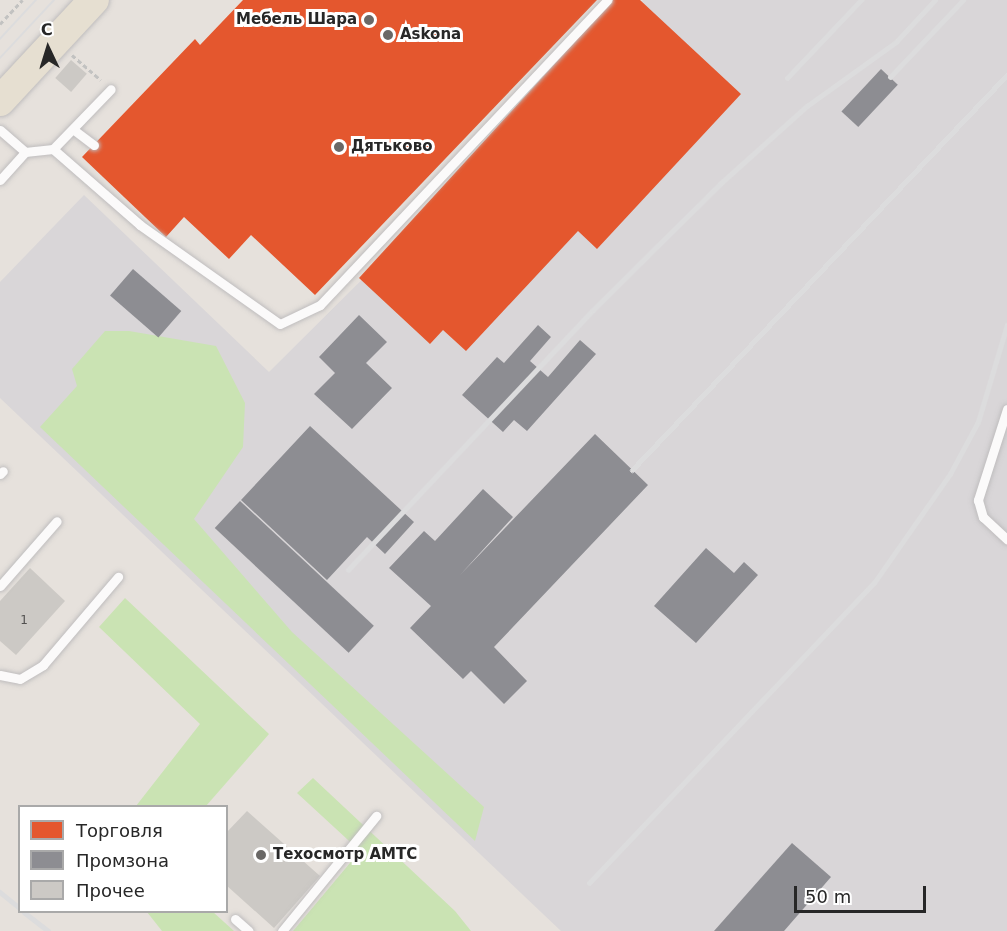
<!DOCTYPE html>
<html>
<head>
<meta charset="utf-8">
<style>
	body { margin:0 }
	#map { position:relative; width:1007px; height:931px; overflow:hidden; background:#e6e1dc; font-family:"DejaVu Sans",sans-serif }
	div>[style] { position:absolute }
	[style*='--x'] { left:calc(var(--x)*1px); top:calc(var(--y)*1px); width:calc(var(--w)*1px); rotate:calc(var(--a)*1deg) }
	.industrial>* { inset:0; background:#d9d6d8 }
	.green>* { inset:0; background:#cae3b3 }
	.shops>* { inset:0; background:#e4572e }
	.industry>* { inset:0; background:#8d8d92; transform-origin:0 0 }
	.building>* { inset:0; background:#ccc9c5; transform-origin:0 0 }
	.path>* { height:3px; margin-top:-1.5px; transform-origin:0; background:repeating-linear-gradient(90deg,#c2c2c1 0 4.5px,transparent 0 7.5px) }
	.roads { filter:drop-shadow(0 0 2px #bfbdbe) drop-shadow(0 0 2px #bfbdbe) }
	.lane>* { height:9px; margin:-4.5px; padding:0 4.5px; transform-origin:4.5px; border-radius:4.5px; background:#fbfafa }
	.primary>* { height:30px; margin:-15px; padding:0 15px; transform-origin:15px; border-radius:15px; background:#e6dfd1 }
	.tram>* { height:1.5px; margin:-0.75px; padding:0 0.75px; transform-origin:0.75px; border-radius:0.75px; background:#dcdcdd }
	.rail>* { height:4.5px; margin:-2.25px; padding:0 2.25px; transform-origin:2.25px; border-radius:2.25px; background:#dcdcdd }
	.dots>* { width:16px; height:16px; translate:-50% -50%; box-sizing:border-box; border:3px solid #fff; border-radius:50% }
	span { translate:-50% -50%; white-space:nowrap; text-align:center; line-height:1.15; -webkit-text-stroke:6px #fff; paint-order:stroke }
	.number-label { font-size:12px; color:#51504f }
	.number-label span { -webkit-text-stroke-width:0 }
	.poi-label { font-size:15px; color:#272727; font-weight:700 }
	.right { translate:-100% -50%; text-align:right }
	.left { translate:0 -50%; text-align:left }
	.legend { position:absolute; left:18px; top:805px; width:210px; height:108px; box-sizing:border-box; background:#fff; border:2px solid #a9a9a9; margin:0; padding:8px 10px; list-style:none; font-size:18px; color:#272727 }
	.legend li { display:flex; align-items:center; gap:12px; height:30px }
	.legend b { width:30px; border:2px solid #a9a9a9 }
	.north { position:absolute; left:18px; top:18px; width:60px; height:60px; -webkit-text-stroke:4px #fff; paint-order:stroke; rotate:356deg; font-size:16px; font-weight:700; line-height:24px; text-align:center; color:#272727 }
	.north::after { content:''; display:block; margin:auto; width:21px; height:27px; background:#272727; clip-path:polygon(50% 0,100% 100%,50% 72%,0 100%) }
	.scale { position:absolute; left:794px; top:886px; width:132px; height:27px; box-sizing:border-box; border:3px solid #272727; border-top:0; padding-left:8px; font-size:18px; line-height:21px; white-space:nowrap; color:#272727; -webkit-text-stroke:4px #fff; paint-order:stroke }
</style>
</head>
<body>
<div id="map">
	<div class="industrial">
		<i style="clip-path:polygon(643px 0,1007px 0,1007px 931px,561px 931px,0 398px,0 282px,84px 195px,269px 372px)"></i>
	</div>
	<div class="green">
		<i style="clip-path:polygon(105px 331px,129px 331px,216px 346px,245px 403px,243px 447px,194px 519px,292px 632px,484px 807px,475px 841px,40px 427px,77px 386px,72px 369px)"></i>
		<i style="clip-path:polygon(125px 598px,269px 734px,206px 806px,136px 806px,200px 724px,99px 627px)"></i>
		<i style="clip-path:polygon(313px 778px,455px 911px,471px 931px,293px 931px,360px 851px,297px 793px)"></i>
		<i style="clip-path:polygon(147px 912px,213px 912px,234px 931px,162px 931px)"></i>
	</div>
	<div class="shops">
		<i style="clip-path:polygon(243px 0,597px 0,315px 295px,251px 235px,229px 259px,184px 217px,166px 237px,82px 157px,195px 39px,200px 45px)"></i>
		<i style="clip-path:polygon(613px 0,640px 0,741px 94px,597px 249px,578px 231px,466px 351px,443px 330px,430px 344px,359px 278px)"></i>
	</div>
	<div class="industry">
		<i style="left:881px;top:69px;width:23px;height:58px;rotate:43deg"></i>
		<i style="left:133px;top:269px;width:64px;height:35px;rotate:41deg"></i>
		<i style="clip-path:polygon(359px 315px,387px 342px,366px 363px,392px 388px,352px 429px,314px 394px,335px 373px,319px 357px)"></i>
		<i style="clip-path:polygon(538px 325px,551px 337px,530px 361px,548px 377px,580px 340px,596px 354px,527px 431px,514px 420px,503px 432px,462px 395px,497px 357px,504px 363px)"></i>
		<i style="clip-path:polygon(310px 426px,414px 522px,385px 554px,367px 537px,327px 580px,241px 500px)"></i>
		<i style="clip-path:polygon(595px 434px,648px 485px,494px 647px,527px 681px,504px 704px,471px 671px,463px 679px,410px 628px,431px 606px,389px 568px,424px 531px,435px 541px,483px 489px,513px 517px,460px 575px)"></i>
		<i style="left:240px;top:501px;width:183px;height:37px;rotate:43deg"></i>
		<i style="clip-path:polygon(706px 548px,734px 573px,744px 562px,758px 575px,696px 643px,654px 606px)"></i>
		<i style="clip-path:polygon(792px 843px,831px 877px,784px 931px,714px 931px)"></i>
	</div>
	<div class="building">
		<i style="left:71px;top:60px;width:21px;height:24px;rotate:41deg"></i>
		<i style="clip-path:polygon(30px 568px,65px 601px,16px 655px,0 641px,0 601px)"></i>
		<i style="clip-path:polygon(247px 811px,320px 876px,274px 928px,226px 885px,226px 833px)"></i>
	</div>
	<div class="path">
		<i style="--x:0;--y:24;--w:33;--a:-47"></i>
		<i style="--x:72;--y:55;--w:38;--a:41"></i>
	</div>
	<div class="roads">
		<div class="lane">
			<i style="--x:0;--y:130;--w:33;--a:41"></i>
			<i style="--x:25;--y:152;--w:28;--a:-6"></i>
			<i style="--x:53;--y:149;--w:116;--a:41.1"></i>
			<i style="--x:140;--y:225;--w:171;--a:35.3"></i>
			<i style="--x:280;--y:324;--w:44;--a:-25.4"></i>
			<i style="--x:320;--y:305;--w:419;--a:-46.7"></i>
			<i style="--x:74;--y:130;--w:25;--a:37"></i>
			<i style="--x:53;--y:149;--w:83;--a:-46"></i>
			<i style="--x:0;--y:180;--w:38;--a:-48"></i>
			<i style="--x:1007;--y:409;--w:96;--a:107.7"></i>
			<i style="--x:978;--y:500;--w:18;--a:74"></i>
			<i style="--x:983;--y:517;--w:33;--a:43"></i>
			<i style="--x:0;--y:474;--w:4;--a:-45"></i>
			<i style="--x:0;--y:586;--w:86;--a:-48.8"></i>
			<i style="--x:0;--y:675;--w:20;--a:11"></i>
			<i style="--x:20;--y:679;--w:27;--a:-31"></i>
			<i style="--x:43;--y:665;--w:116;--a:-49.6"></i>
			<i style="--x:235;--y:919;--w:18;--a:41"></i>
			<i style="--x:282;--y:931;--w:149;--a:-50.7"></i>
		</div>
		<div class="primary">
			<i style="--x:0;--y:101;--w:138;--a:-47.1"></i>
		</div>
	</div>
	<div class="tram">
		<i style="--x:0;--y:39;--w:53;--a:-47.3"></i>
		<i style="--x:0;--y:58;--w:79;--a:-47"></i>
	</div>
	<div class="rail">
		<i style="--x:890;--y:77;--w:106;--a:-46.5"></i>
		<i style="--x:787;--y:78;--w:108;--a:-46.5"></i>
		<i style="--x:632;--y:470;--w:545;--a:-46.49"></i>
		<i style="--x:348;--y:570;--w:356;--a:-46.7"></i>
		<i style="--x:592;--y:311;--w:180;--a:-44.8"></i>
		<i style="--x:720;--y:184;--w:117;--a:-41.9"></i>
		<i style="--x:807;--y:106;--w:110;--a:-35.7"></i>
		<i style="--x:896;--y:42;--w:57;--a:-47.1"></i>
		<i style="--x:589;--y:883;--w:414;--a:-46.5"></i>
		<i style="--x:874;--y:583;--w:133;--a:-55.1"></i>
		<i style="--x:950;--y:474;--w:59;--a:-61.7"></i>
		<i style="--x:978;--y:422;--w:101;--a:-73.4"></i>
		<i style="--x:0;--y:892;--w:26;--a:39"></i>
		<i style="--x:24;--y:912;--w:31;--a:38"></i>
	</div>
	<div class="dots">
		<i style="left:369px;top:20px;background:#6a6866"></i>
		<i style="left:388px;top:35px;background:#6a6866"></i>
		<i style="left:339px;top:147px;background:#6a6866"></i>
		<i style="left:261px;top:855px;background:#6a6866"></i>
	</div>
	<div class="number-label">
		<span style="left:24px;top:621px">1</span>
	</div>
	<div class="poi-label">
		<span class="right" style="left:357px;top:20px">Мебель Шара</span>
		<span class="left" style="left:400px;top:35px">Askona</span>
		<span class="left" style="left:351px;top:147px">Дятьково</span>
		<span class="left" style="left:273px;top:855px">Техосмотр АМТС</span>
	</div>
	<ul class="legend">
	<li><b style="height:16px;background:#e4572e"></b>Торговля</li>
	<li><b style="height:16px;background:#8d8d92"></b>Промзона</li>
	<li><b style="height:16px;background:#ccc9c5"></b>Прочее</li>
	</ul>
	<div class="north">С</div>
	<div class="scale">50 m</div>
</div>
</body>
</html>
